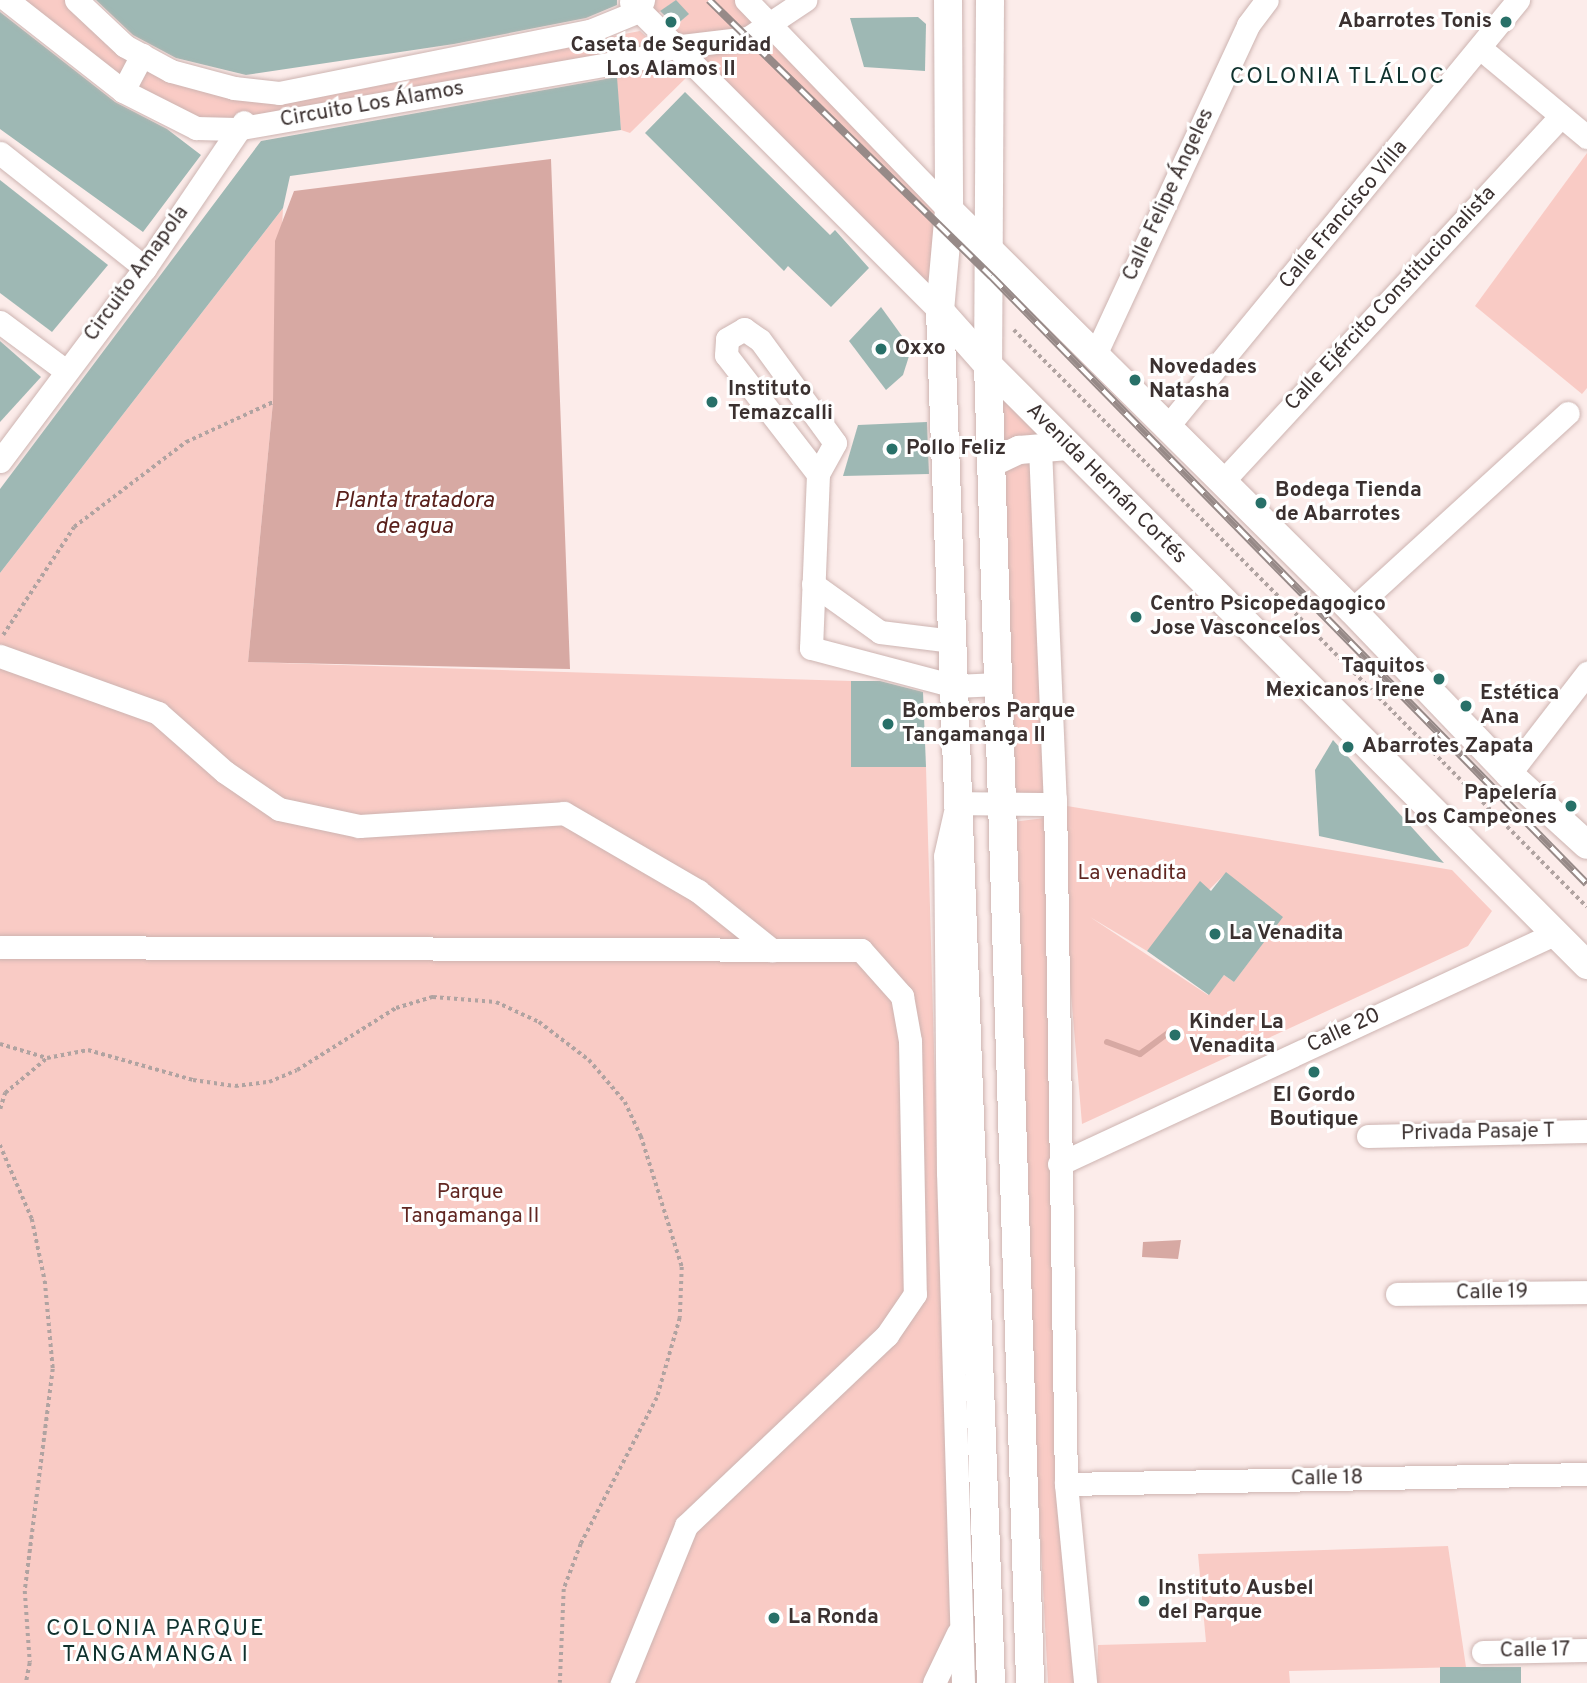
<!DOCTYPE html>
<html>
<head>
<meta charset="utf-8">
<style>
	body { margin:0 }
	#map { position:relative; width:1587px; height:1683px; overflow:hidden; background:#fcecea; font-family:Overpass,sans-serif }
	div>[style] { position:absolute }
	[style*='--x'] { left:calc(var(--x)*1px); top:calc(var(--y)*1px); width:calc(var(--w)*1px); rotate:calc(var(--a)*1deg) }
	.green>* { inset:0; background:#f9cbc5; transform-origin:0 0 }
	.water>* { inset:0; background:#d7a9a3 }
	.stream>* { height:6px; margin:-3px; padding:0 3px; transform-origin:3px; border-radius:3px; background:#d7a9a3 }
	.building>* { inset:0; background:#9eb8b4; transform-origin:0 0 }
	.path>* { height:3.5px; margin-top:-1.75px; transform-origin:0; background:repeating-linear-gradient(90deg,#b0a3a1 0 3.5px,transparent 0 7px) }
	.roads { filter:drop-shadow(0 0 2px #cdb4b1) drop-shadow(0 0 2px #cdb4b1) }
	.minor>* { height:23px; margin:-11.5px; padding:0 11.5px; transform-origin:11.5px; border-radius:11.5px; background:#fff }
	.major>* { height:28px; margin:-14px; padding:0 14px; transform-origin:14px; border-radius:14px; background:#fff }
	.rail>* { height:8px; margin-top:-4px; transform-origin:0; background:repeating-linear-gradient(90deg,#fff 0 16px,#978a88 0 32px); box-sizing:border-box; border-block:2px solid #978a88 }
	.dots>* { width:19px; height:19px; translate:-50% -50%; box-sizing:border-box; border:4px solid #fff; border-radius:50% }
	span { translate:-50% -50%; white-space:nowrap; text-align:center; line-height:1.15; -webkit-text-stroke:6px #fff; paint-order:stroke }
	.poi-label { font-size:21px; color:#3b3130; font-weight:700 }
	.right { translate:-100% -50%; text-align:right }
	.left { translate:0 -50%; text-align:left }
	.street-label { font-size:21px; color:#3b3130 }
	.park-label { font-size:21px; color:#612722 }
	.neighbourhood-label { font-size:23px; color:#10322e; letter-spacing:2px }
	.water-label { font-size:23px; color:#59201b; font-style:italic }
</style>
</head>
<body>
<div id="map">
	<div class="green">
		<i style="clip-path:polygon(23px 0,68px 0,134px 59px,266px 102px,640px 31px,662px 51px,253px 126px,196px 121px,116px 76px)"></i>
		<i style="clip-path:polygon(640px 0,740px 0,760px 22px,687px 45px,672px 29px,688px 14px,675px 1px,655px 15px)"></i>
		<i style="clip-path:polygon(771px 33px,938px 209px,930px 290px,699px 57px,750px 45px)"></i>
		<i style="clip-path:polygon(683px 61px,692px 72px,630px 133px,621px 130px,616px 74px)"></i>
		<i style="clip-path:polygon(1587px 153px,1587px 388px,1582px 394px,1475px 306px)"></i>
		<i style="clip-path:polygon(283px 208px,273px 402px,248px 662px,851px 681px,852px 767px,926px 767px,952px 1683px,0 1683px,0 573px)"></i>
		<i style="clip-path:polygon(1002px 392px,1048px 439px,998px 448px)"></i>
		<i style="left:1042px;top:458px;width:341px;height:38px;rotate:88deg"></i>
		<i style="clip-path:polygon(evenodd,1055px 804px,1452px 870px,1492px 911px,1468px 946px,1082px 1124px,1055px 804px,1226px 873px,1282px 917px,1234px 982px,1224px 975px,1208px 995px,1090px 917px,1147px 951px,1226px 873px)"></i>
		<i style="clip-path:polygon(1045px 818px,1078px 1683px,1048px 1683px,1003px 823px)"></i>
		<i style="clip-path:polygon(1448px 1546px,1466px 1667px,1289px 1671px,1290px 1683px,1097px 1683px,1098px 1645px,1206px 1642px,1198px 1554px)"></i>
	</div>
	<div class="water">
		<i style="clip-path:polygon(551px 159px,570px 669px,248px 662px,273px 402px,275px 241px,294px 191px)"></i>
		<i style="clip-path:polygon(1181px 1240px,1178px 1259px,1142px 1257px,1143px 1242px)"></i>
	</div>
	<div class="stream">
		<i style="--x:1107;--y:1042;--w:35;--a:20"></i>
		<i style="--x:1140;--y:1054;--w:34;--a:-37"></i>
	</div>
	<div class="building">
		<i style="clip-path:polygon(96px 0,617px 0,617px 5px,586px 18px,454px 44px,246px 75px,176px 58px,133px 35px)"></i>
		<i style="clip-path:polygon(676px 0,689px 14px,675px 26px,660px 11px)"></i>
		<i style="clip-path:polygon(0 12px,115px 102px,167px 129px,201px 155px,143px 232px,0 129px)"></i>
		<i style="clip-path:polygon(918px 17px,926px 24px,925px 71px,864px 67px,850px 18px)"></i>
		<i style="clip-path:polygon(617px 77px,621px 130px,290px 176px,283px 208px,0 573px,0 489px,261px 141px)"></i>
		<i style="clip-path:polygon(685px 92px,830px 235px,835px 230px,869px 268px,831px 307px,788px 266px,784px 271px,645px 133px)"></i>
		<i style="clip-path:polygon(0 180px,108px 265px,52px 332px,0 293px)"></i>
		<i style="clip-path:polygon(881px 307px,907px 343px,909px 356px,903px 375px,886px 390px,849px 341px)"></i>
		<i style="clip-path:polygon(0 341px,41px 377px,0 422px)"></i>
		<i style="clip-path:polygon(927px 422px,929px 474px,843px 476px,858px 425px)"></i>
		<i style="clip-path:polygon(851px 681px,880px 681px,923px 692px,926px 767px,851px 767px)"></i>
		<i style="clip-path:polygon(1333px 740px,1444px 863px,1319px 836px,1315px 770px)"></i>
		<i style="clip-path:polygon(1226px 872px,1283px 917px,1234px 982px,1224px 975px,1209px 995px,1147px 951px,1200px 881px,1211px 891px)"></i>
		<i style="left:1521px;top:1667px;width:16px;height:81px;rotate:90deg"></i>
	</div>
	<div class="path">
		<i style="--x:1014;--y:330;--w:813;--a:45.2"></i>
		<i style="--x:3;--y:635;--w:129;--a:-56.7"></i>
		<i style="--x:74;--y:527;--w:141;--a:-37.2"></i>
		<i style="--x:186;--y:442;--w:96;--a:-24.7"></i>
		<i style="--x:0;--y:1044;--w:49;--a:16.6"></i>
		<i style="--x:0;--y:1109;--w:17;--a:-73"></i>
		<i style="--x:5;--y:1093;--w:55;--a:-39.8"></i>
		<i style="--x:47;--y:1058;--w:42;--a:-11"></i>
		<i style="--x:88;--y:1050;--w:109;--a:15.9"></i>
		<i style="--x:193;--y:1080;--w:42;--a:8.1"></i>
		<i style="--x:235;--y:1086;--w:34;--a:-7"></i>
		<i style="--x:269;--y:1082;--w:30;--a:-23"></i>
		<i style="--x:297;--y:1070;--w:117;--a:-32.1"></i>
		<i style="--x:396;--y:1008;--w:39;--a:-17"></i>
		<i style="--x:433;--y:997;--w:63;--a:4.5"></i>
		<i style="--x:496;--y:1002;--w:47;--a:24.9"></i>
		<i style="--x:539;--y:1022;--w:63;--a:37.2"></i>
		<i style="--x:589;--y:1060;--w:55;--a:49.4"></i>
		<i style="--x:625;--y:1102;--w:38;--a:65"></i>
		<i style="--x:641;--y:1136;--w:137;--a:72.6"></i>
		<i style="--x:682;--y:1267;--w:51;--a:92.2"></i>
		<i style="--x:680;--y:1318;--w:83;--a:106"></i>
		<i style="--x:657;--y:1398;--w:165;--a:117.5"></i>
		<i style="--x:581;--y:1544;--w:48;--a:110.7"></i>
		<i style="--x:564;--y:1589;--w:94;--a:92.4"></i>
		<i style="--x:0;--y:1145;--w:81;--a:66.6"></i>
		<i style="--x:32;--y:1219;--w:63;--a:78.2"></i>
		<i style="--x:45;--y:1281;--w:88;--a:84.8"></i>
		<i style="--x:53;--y:1369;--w:224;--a:97.2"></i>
		<i style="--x:25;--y:1591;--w:72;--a:86"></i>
		<i style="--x:30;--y:1663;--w:20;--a:101"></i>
	</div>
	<div class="roads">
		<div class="minor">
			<i style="--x:7;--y:0;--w:147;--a:38.1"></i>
			<i style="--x:123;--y:91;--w:82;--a:26.9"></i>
			<i style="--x:196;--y:128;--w:40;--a:1.4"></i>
			<i style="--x:236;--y:129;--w:408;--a:-9.9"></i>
			<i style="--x:638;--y:59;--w:37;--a:-19"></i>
			<i style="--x:673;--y:47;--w:76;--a:-6.8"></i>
			<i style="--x:748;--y:38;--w:69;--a:-33.7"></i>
			<i style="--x:76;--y:0;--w:67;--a:43.2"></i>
			<i style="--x:125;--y:46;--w:52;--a:28.5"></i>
			<i style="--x:171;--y:71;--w:65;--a:15.1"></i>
			<i style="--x:234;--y:88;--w:45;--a:6.3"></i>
			<i style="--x:279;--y:93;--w:317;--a:-11.3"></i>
			<i style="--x:590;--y:31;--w:53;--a:-22.2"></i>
			<i style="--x:639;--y:11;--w:12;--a:-70"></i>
			<i style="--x:746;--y:0;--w:292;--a:46"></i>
			<i style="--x:631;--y:2;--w:437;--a:45"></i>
			<i style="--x:1480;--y:48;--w:139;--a:39.8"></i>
			<i style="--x:123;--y:91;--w:41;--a:-62.2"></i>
			<i style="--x:0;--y:153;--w:185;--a:38.4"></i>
			<i style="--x:0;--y:322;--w:82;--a:36.6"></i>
			<i style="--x:1095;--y:355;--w:364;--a:-65.1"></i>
			<i style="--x:1248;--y:25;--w:31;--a:-53"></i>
			<i style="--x:1167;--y:427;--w:553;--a:-50.58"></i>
			<i style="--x:1040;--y:448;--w:351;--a:87.6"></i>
			<i style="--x:1055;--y:799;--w:685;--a:89.08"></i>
			<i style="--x:1066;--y:1484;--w:200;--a:84.5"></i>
			<i style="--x:0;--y:461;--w:241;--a:-53.1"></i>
			<i style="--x:145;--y:268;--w:176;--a:-55.9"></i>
			<i style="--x:818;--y:474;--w:150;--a:-127.7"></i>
			<i style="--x:726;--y:355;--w:16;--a:-86"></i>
			<i style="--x:727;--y:339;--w:20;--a:-30"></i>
			<i style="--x:744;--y:329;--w:19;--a:35"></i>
			<i style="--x:760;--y:340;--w:127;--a:53.9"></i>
			<i style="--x:835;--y:443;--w:35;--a:119"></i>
			<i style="--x:818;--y:474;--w:174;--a:92.3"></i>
			<i style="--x:811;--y:648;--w:149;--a:14.8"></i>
			<i style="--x:955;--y:686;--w:43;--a:-2.7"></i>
			<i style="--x:1222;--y:482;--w:499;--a:-47.2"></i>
			<i style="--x:813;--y:584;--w:82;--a:35.6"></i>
			<i style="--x:880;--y:632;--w:73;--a:7.1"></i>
			<i style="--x:1352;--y:610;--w:292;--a:-42.4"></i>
			<i style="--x:0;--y:656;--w:168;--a:19.8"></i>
			<i style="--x:158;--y:713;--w:89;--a:41.4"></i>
			<i style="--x:225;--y:772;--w:65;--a:34.4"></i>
			<i style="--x:279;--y:809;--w:82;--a:12"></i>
			<i style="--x:359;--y:826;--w:205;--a:-3.6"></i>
			<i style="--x:564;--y:813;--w:155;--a:30.2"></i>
			<i style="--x:698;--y:891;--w:95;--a:38.6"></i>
			<i style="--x:1509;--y:774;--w:128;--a:-52.3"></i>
			<i style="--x:0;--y:947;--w:861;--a:0.2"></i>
			<i style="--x:861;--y:950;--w:62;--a:48.3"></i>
			<i style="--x:902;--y:996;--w:46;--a:79.9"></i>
			<i style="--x:910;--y:1041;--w:253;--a:88.9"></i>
			<i style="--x:915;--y:1294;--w:50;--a:124.3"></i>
			<i style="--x:887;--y:1335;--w:277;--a:136.5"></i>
			<i style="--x:686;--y:1526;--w:170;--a:112.2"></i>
			<i style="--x:1368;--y:1136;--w:219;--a:-1.3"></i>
			<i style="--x:1059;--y:1164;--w:546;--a:-24.92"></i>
			<i style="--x:1397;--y:1294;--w:190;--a:-0.6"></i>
			<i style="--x:1066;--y:1484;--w:521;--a:-1.1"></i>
			<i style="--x:1483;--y:1652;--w:104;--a:-1.1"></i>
			<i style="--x:934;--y:1683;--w:55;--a:-64.4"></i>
			<i style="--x:963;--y:1683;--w:510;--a:-91.68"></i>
			<i style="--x:948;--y:1173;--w:317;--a:-90.5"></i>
			<i style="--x:945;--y:856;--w:54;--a:-77.2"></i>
			<i style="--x:957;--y:803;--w:98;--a:0.6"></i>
		</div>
		<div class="major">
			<i style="--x:948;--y:0;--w:210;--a:89.7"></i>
			<i style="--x:949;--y:210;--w:101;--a:95.1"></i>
			<i style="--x:940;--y:311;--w:1373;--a:87.87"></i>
			<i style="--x:990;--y:0;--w:365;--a:90.3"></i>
			<i style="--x:988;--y:365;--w:1319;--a:88.17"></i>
			<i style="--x:949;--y:210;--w:568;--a:44.79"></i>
			<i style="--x:1352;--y:610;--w:227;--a:46.2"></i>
			<i style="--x:1509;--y:774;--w:105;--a:42.3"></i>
			<i style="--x:940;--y:311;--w:72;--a:48.4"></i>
			<i style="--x:988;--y:365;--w:848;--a:45.05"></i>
			<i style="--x:991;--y:463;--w:31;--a:-25"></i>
			<i style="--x:1019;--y:450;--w:49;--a:-4.7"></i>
		</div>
	</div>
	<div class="rail">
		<i style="--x:709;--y:0;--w:395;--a:44.4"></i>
		<i style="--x:991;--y:276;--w:851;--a:45.57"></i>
	</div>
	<div class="dots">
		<i style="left:671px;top:22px;background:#287068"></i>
		<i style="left:1506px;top:22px;background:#287068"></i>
		<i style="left:881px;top:349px;background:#287068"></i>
		<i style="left:1135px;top:380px;background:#287068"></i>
		<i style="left:712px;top:402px;background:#287068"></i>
		<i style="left:892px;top:449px;background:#287068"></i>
		<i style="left:1261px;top:503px;background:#287068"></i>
		<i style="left:1136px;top:617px;background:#287068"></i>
		<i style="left:1439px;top:679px;background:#287068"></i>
		<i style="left:1466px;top:706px;background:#287068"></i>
		<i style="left:888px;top:724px;background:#287068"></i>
		<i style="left:1348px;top:747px;background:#287068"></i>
		<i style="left:1571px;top:806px;background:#287068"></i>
		<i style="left:1215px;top:934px;background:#287068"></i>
		<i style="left:1175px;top:1035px;background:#287068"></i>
		<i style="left:1314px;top:1072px;background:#287068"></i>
		<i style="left:1144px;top:1601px;background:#287068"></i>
		<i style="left:774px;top:1618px;background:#287068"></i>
	</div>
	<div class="poi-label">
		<span class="right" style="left:1492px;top:22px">Abarrotes Tonis</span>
		<span style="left:671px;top:58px">Caseta de Seguridad<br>Los Alamos II</span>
		<span class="left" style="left:895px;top:349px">Oxxo</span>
		<span class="left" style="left:1149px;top:380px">Novedades<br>Natasha</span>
		<span class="left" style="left:728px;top:402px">Instituto<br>Temazcalli</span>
		<span class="left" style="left:906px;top:449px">Pollo Feliz</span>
		<span class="left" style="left:1275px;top:503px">Bodega Tienda<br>de Abarrotes</span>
		<span class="left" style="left:1150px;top:617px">Centro Psicopedagogico<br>Jose Vasconcelos</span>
		<span class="right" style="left:1425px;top:679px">Taquitos<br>Mexicanos Irene</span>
		<span class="left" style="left:1480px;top:706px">Estética<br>Ana</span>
		<span class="left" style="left:902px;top:724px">Bomberos Parque<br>Tangamanga II</span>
		<span class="left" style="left:1362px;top:747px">Abarrotes Zapata</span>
		<span class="right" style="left:1557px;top:806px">Papelería<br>Los Campeones</span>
		<span class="left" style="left:1229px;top:934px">La Venadita</span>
		<span class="left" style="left:1189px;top:1035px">Kinder La<br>Venadita</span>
		<span style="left:1314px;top:1108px">El Gordo<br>Boutique</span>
		<span class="left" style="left:1158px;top:1601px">Instituto Ausbel<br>del Parque</span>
		<span class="left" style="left:788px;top:1618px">La Ronda</span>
	</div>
	<div class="street-label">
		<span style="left:372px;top:105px;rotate:-10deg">Circuito Los Álamos</span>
		<span style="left:1169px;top:195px;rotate:-65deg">Calle Felipe Ángeles</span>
		<span style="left:1344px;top:215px;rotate:-50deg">Calle Francisco Villa</span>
		<span style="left:137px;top:274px;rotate:-54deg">Circuito Amapola</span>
		<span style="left:1391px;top:299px;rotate:-47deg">Calle Ejército Constitucionalista</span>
		<span style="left:1106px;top:484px;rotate:45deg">Avenida Hernán Cortés</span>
		<span style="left:1344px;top:1031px;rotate:-25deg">Calle 20</span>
		<span style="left:1478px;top:1133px;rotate:-1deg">Privada Pasaje T</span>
		<span style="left:1492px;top:1293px;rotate:-1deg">Calle 19</span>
		<span style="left:1327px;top:1479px;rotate:-1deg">Calle 18</span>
		<span style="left:1535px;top:1651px;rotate:-1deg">Calle 17</span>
	</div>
	<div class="park-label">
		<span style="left:1132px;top:874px">La venadita</span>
		<span style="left:470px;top:1205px">Parque<br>Tangamanga II</span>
	</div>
	<div class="neighbourhood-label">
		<span style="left:1338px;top:78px">COLONIA TLÁLOC</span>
		<span style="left:156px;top:1643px">COLONIA PARQUE<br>TANGAMANGA I</span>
	</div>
	<div class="water-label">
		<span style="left:414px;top:515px">Planta tratadora<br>de agua</span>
	</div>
</div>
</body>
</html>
